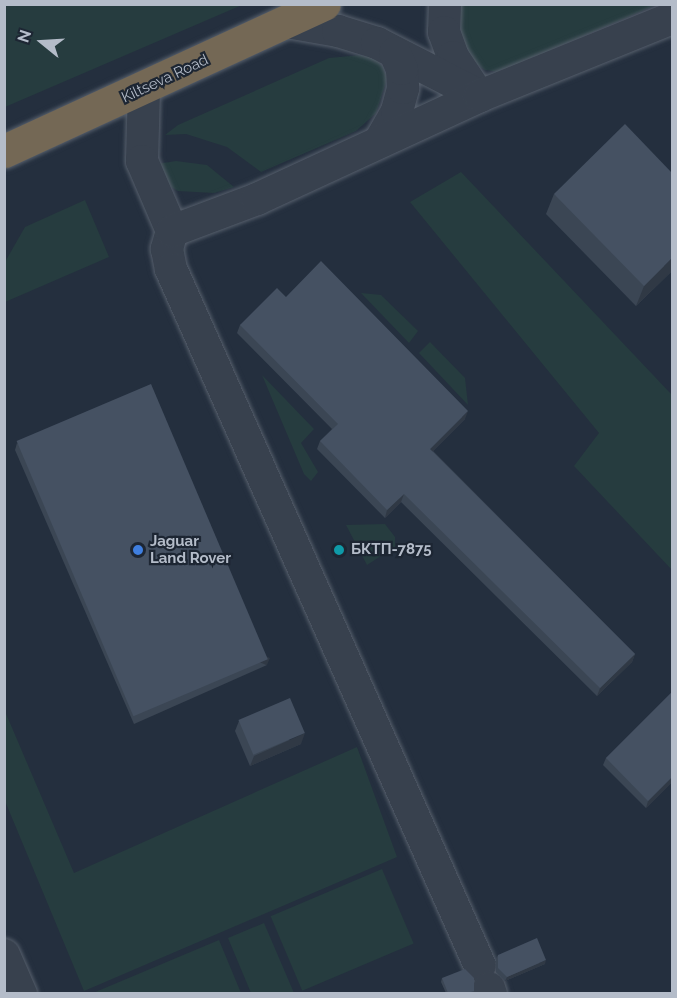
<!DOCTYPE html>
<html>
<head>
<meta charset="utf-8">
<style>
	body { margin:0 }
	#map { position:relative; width:677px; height:998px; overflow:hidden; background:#242f3e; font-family:Raleway,sans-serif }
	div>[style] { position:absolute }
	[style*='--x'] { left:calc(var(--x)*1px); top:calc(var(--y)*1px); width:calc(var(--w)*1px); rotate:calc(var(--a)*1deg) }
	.green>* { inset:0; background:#263c3f; transform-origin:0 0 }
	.roads { filter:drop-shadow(0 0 2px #565f6c) drop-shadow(0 0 2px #565f6c) }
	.minor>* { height:32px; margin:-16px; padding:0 16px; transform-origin:16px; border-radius:16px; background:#38414e }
	.highway>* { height:33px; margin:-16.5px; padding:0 16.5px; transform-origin:16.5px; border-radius:16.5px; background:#746855 }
	.wall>* { inset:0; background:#3b4654 }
	.shaded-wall>* { inset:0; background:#303945; transform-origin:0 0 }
	.building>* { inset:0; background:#455162; transform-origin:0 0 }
	.dots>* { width:16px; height:16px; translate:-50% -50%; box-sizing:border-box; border:3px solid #1d2633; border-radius:50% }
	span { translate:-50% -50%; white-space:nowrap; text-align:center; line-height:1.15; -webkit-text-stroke:4.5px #1d2633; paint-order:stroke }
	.street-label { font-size:15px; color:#b4bcc9 }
	.poi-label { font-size:15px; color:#b4bcc9; font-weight:700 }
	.left { translate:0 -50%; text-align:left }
	.frame { position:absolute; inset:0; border:6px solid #b4bcc9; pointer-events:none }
	.north { position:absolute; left:12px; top:12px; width:60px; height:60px; -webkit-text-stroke:4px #1d2633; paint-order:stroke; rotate:288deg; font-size:16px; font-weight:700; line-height:24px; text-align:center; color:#b4bcc9 }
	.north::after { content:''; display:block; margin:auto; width:21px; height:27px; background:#b4bcc9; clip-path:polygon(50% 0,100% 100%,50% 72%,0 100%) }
</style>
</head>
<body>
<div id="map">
	<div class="green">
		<i style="clip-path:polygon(5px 4px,242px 4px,242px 5px,5px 107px)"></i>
		<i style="clip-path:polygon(458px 5px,656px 5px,499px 72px,485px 70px,463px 54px)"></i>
		<i style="clip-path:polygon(372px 54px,383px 67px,387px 79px,376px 113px,356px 131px,261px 172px,227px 147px,186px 134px,165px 135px,178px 125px,329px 58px)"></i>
		<i style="clip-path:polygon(176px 161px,207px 165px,234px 187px,214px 193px,178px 191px,166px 184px,157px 164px)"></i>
		<i style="clip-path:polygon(461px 172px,672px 395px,672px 570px,574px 466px,599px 433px,410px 202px)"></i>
		<i style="clip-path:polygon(85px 200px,109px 257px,5px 302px,5px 262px,25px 227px)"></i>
		<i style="clip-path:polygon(361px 293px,381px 295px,418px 331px,409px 343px)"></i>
		<i style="clip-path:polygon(430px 342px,465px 378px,468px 405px,419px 353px)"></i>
		<i style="clip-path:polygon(262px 375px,314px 429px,301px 443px,318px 472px,311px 481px,304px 474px)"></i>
		<i style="clip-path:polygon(385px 524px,395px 537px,395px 547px,367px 565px,346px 525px)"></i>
		<i style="clip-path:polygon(4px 709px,74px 873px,357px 747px,397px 857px,84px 991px,5px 801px)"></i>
		<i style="left:382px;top:869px;width:81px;height:121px;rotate:67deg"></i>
		<i style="clip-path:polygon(264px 923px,294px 993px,251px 993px,228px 938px)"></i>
		<i style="clip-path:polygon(219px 940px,241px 993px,93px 993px)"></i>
	</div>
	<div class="roads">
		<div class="minor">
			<i style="--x:445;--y:4;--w:28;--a:92"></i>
			<i style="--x:444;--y:32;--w:27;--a:70"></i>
			<i style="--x:453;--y:57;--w:43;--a:56.3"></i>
			<i style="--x:287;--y:22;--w:52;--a:10"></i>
			<i style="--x:338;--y:31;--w:41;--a:17.1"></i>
			<i style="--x:377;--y:43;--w:116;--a:27.2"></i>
			<i style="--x:144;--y:89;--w:72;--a:91.6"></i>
			<i style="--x:142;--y:161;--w:76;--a:66.8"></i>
			<i style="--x:172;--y:231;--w:19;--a:106"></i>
			<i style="--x:167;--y:249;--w:20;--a:79"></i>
			<i style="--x:171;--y:269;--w:762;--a:66.09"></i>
			<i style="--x:380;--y:141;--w:34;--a:-60"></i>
			<i style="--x:397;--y:111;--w:24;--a:-75"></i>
			<i style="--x:403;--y:88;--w:19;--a:-93"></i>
			<i style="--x:402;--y:69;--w:17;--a:-114"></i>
			<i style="--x:172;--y:231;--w:91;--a:-20.6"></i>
			<i style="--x:257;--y:199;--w:246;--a:-24.8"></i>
			<i style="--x:480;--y:96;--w:207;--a:-22.1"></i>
			<i style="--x:4;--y:955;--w:43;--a:66.4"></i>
			<i style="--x:489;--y:988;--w:6;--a:72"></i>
		</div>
		<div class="highway">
			<i style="--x:4;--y:151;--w:352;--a:-24.7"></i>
		</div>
	</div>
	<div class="wall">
		<i style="clip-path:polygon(554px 194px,672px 271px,636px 306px,546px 214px)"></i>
		<i style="clip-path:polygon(286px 297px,465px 419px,433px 451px,635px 654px,632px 662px,597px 696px,401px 502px,385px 518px,317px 449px,320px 441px,332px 429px,237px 333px,240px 325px)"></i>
		<i style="clip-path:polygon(17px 443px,267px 665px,134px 724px,15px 450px)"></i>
		<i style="clip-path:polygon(672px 692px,672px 782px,646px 808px,603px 765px,606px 758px)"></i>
		<i style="clip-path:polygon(239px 721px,301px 744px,250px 766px,235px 731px)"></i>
		<i style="clip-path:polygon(498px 955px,545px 964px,505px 981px,496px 972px,496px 959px)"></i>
		<i style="clip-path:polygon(442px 978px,474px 991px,473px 993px,446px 993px,441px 982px)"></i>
	</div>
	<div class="shaded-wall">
		<i style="clip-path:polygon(672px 258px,672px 271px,636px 306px,644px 286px)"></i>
		<i style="clip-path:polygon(468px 411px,465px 419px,427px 457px,430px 449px)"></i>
		<i style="clip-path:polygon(404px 494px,401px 502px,385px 518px,387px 510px)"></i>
		<i style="clip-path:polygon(635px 654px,632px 662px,597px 696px,600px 688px)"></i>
		<i style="left:270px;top:658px;width:8px;height:146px;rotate:113deg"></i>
		<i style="clip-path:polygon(305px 733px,301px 744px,250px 766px,254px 756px)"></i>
		<i style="clip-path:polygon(672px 777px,672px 782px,646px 808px,648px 801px)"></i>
		<i style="clip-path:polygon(546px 960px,545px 964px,505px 981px,507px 977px)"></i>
	</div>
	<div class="building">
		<i style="clip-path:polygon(625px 124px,672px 173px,672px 258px,644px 286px,554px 194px)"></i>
		<i style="clip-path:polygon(321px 261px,468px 411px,430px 449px,635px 654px,600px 688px,404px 494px,387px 510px,320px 441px,338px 424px,240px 325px,277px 288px,286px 297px)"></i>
		<i style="left:151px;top:384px;width:299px;height:146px;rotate:67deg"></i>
		<i style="clip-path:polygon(672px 692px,672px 777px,648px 801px,606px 758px)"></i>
		<i style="left:290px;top:698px;width:38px;height:56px;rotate:67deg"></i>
		<i style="clip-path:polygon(537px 938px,546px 960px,507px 977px,498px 968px,498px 955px)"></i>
		<i style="clip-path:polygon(465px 969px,474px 978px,474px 991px,467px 993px,448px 993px,442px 978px)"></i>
	</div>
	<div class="dots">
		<i style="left:138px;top:550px;background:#3f7fe0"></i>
		<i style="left:339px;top:550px;background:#0f9aa8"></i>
	</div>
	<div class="street-label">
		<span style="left:165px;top:79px;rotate:-25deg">Kiltseva Road</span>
	</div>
	<div class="poi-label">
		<span class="left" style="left:150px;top:550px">Jaguar<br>Land Rover</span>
		<span class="left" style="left:351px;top:550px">БКТП-7875</span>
	</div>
	<div class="frame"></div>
	<div class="north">N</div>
</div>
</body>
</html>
